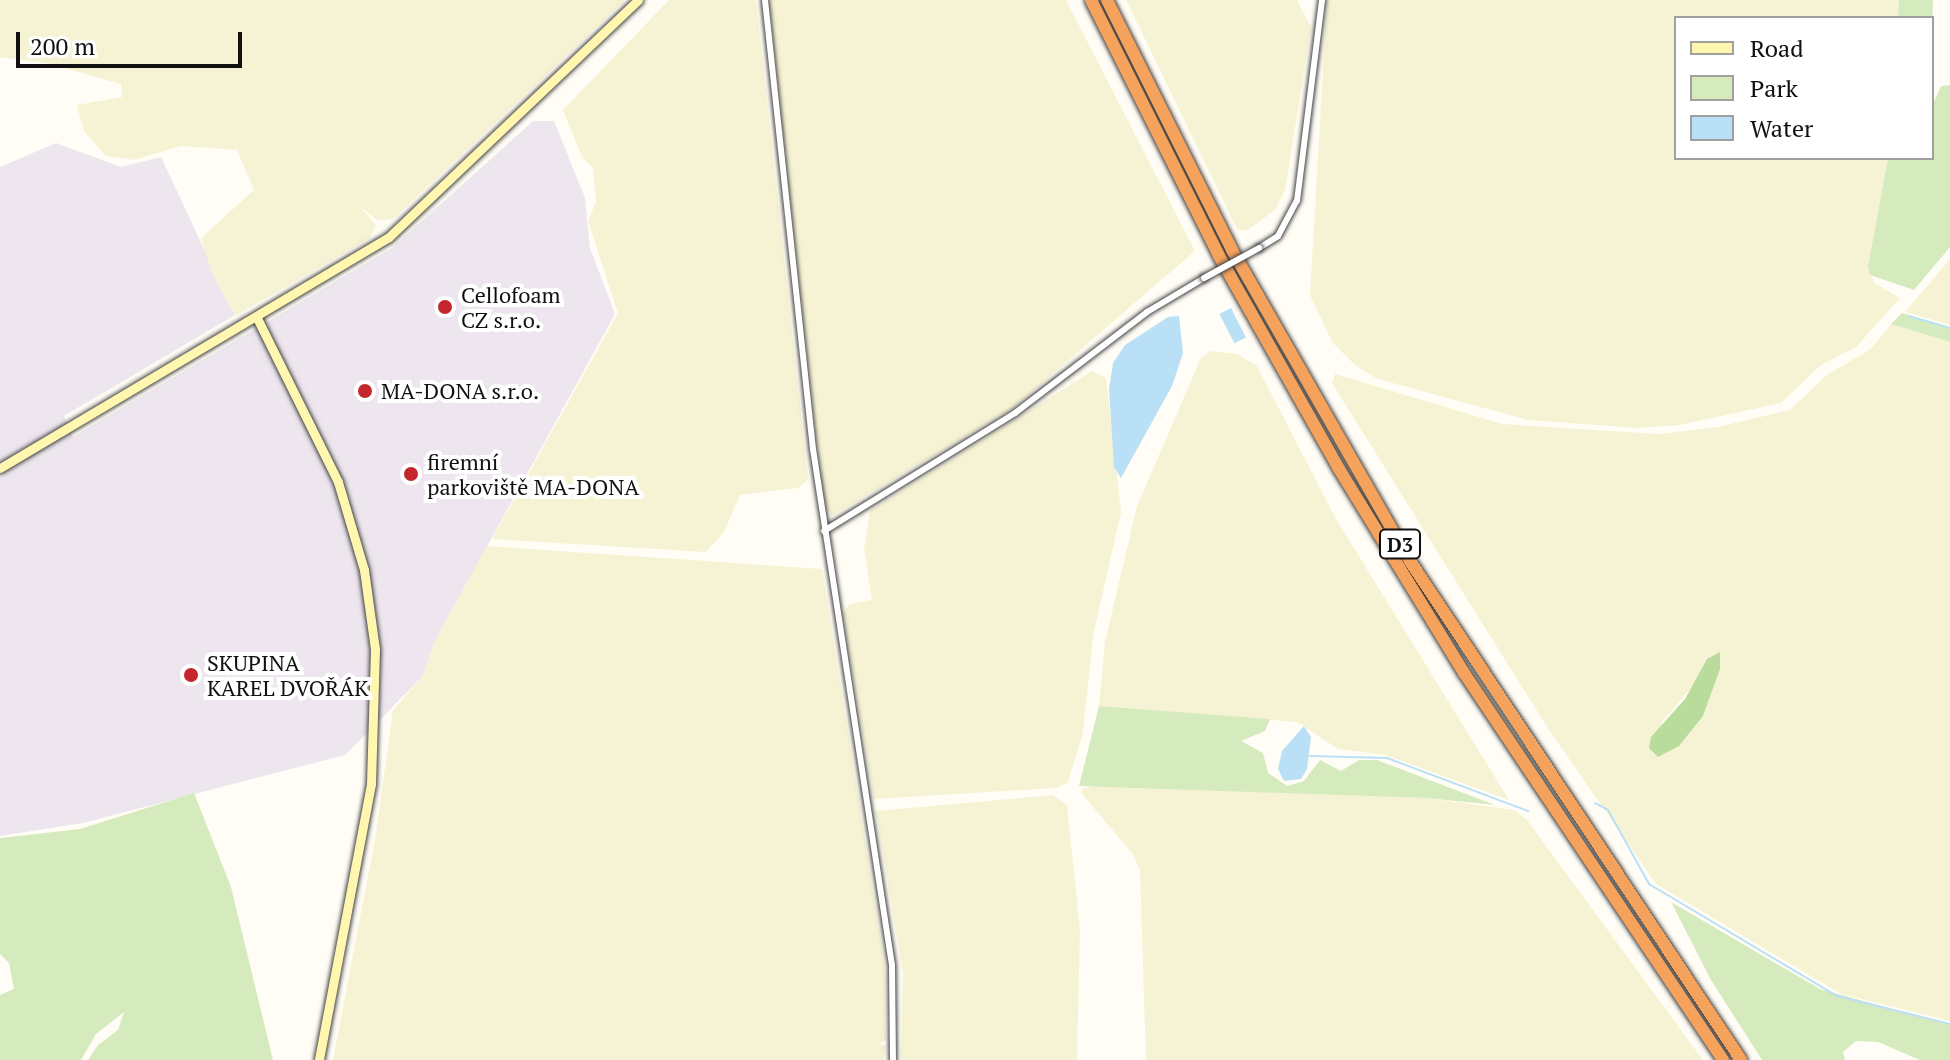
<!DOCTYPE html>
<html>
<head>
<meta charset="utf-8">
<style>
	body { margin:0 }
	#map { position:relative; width:1950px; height:1060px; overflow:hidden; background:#fffdf5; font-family:"PT Serif",serif }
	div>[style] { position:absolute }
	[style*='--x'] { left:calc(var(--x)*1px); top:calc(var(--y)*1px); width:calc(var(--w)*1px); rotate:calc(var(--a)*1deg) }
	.industrial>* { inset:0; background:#eee6ef }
	.farmland>* { inset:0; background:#f6f3d4 }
	.green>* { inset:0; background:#d5ebbd }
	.forest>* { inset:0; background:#b9dc9c }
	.water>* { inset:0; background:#b9e0f7; transform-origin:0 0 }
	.stream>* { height:2px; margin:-1px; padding:0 1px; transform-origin:1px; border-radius:1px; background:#b9e0f7 }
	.roads { filter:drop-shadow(0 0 2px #444) drop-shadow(0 0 2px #444) }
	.minor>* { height:6px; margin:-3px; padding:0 3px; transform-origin:3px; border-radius:3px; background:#fff }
	.secondary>* { height:9px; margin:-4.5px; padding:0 4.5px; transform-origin:4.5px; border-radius:4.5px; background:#fff6b0 }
	.motorway>* { height:12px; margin:-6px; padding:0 6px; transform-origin:6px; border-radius:6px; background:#f5a25d }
	.bridges { filter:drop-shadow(0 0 2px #444) drop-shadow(0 0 2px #444) }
	.minor-bridge>* { height:6px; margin:-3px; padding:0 3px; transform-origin:3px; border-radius:3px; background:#fff }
	.dots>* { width:22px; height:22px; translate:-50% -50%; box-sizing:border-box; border:4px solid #fff; border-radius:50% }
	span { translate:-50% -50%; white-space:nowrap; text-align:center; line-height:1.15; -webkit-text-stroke:8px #fff; paint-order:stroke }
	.shield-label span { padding:2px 6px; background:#fff; border:2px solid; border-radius:6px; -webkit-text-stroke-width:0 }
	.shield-label { font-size:20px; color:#111; font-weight:700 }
	.poi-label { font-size:22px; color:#111 }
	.left { translate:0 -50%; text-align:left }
	.legend { position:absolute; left:1674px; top:16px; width:260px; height:144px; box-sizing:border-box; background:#fff; border:2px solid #a0a0a0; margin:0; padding:10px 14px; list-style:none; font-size:24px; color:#111 }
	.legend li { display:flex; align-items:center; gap:16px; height:40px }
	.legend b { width:40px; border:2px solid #a0a0a0 }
	.scale { position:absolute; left:16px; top:32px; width:226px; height:36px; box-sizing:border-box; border:4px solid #111; border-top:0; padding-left:10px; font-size:24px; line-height:28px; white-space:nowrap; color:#111; -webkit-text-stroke:6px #fff; paint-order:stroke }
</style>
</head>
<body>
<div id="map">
	<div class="industrial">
		<i style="clip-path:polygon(533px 121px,554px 121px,585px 198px,590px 248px,615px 314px,435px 641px,422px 677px,345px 755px,83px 823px,0 836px,0 167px,56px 143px,121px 167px,161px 157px,235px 315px,64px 416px,73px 437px,392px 248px)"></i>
	</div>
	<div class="farmland">
		<i style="clip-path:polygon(0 0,625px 0,393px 219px,377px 220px,359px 205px,376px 225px,370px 238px,235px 316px,212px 273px,201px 238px,254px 190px,237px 150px,181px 146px,134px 160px,106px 156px,84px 131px,77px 105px,122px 97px,121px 84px,46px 63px,0 57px)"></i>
		<i style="clip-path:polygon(669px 0,756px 0,808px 479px,798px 488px,740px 495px,724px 532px,706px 552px,492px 539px,618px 313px,588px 221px,596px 202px,593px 168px,582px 157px,563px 110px)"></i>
		<i style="clip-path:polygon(769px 0,1066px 0,1195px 251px,1014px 407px,832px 516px,824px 504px)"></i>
		<i style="clip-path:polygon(1126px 0,1297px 0,1311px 27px,1285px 190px,1275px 210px,1246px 231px,1237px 229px)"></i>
		<i style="clip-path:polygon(1327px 0,1899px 0,1898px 18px,1676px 18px,1676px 158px,1888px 158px,1868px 266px,1874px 283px,1900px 298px,1856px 347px,1821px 365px,1781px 403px,1679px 425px,1637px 428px,1528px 420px,1378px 379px,1356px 366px,1332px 342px,1310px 295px)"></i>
		<i style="clip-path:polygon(1950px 259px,1950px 325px,1905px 312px)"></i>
		<i style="clip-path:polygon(evenodd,1891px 324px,1950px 342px,1950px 1021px,1841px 994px,1656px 884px,1549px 730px,1332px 383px,1335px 374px,1502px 424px,1659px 434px,1718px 427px,1790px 410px,1827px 375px,1871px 349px,1891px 324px,1715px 684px,1703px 716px,1679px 746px,1661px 723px,1693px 686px,1715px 684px)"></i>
		<i style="clip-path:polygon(1211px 351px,1237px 354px,1257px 366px,1336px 519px,1509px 800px,1385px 755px,1338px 749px,1297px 722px,1099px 706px,1105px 642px,1137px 506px,1201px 358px)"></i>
		<i style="clip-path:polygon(1092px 371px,1106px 378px,1121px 512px,1093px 636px,1083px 733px,1068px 782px,1057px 788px,874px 799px,843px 613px,850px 604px,872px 600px,864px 550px,870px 511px)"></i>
		<i style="clip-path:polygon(487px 546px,822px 569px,885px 967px,886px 1040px,879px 1044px,886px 1046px,884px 1060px,333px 1060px,376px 834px,393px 710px,422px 677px,435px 641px)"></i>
		<i style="clip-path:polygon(1099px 785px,1427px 798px,1514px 810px,1527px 820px,1703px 1060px,1146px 1060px,1140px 870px,1132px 853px,1082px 794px,1081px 789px)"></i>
		<i style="clip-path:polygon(1053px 795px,1067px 805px,1080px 930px,1077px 1060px,901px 1060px,903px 973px,876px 811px)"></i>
	</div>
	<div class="green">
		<i style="clip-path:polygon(1899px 0,1933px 0,1932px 31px,1932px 18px,1898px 18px)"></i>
		<i style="clip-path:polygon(1950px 85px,1950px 247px,1914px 290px,1870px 275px,1868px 266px,1888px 158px,1932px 158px,1932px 106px,1941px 86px)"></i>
		<i style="clip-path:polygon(1902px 313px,1950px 327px,1950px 342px,1891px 324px)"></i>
		<i style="clip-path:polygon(1099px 706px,1270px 719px,1265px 731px,1241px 741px,1263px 753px,1268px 773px,1287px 786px,1304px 781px,1320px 760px,1341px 771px,1359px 760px,1377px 760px,1495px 805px,1427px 798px,1079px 786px)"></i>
		<i style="clip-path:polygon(194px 793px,231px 887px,273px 1060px,88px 1060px,98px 1045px,118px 1030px,124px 1012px,96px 1034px,81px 1060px,0 1060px,0 995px,14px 989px,9px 963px,0 954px,0 838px,80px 829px)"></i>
		<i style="clip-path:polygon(1671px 902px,1820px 989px,1950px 1025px,1950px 1060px,1920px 1060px,1878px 1042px,1856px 1041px,1843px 1052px,1845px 1060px,1762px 1060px,1711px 980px)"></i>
	</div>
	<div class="forest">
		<i style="clip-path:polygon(1720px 652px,1720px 669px,1703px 716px,1679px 746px,1658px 757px,1649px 748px,1651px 737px,1685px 699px,1707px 659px)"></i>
	</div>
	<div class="water">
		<i style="left:1231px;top:308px;width:33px;height:13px;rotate:63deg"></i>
		<i style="clip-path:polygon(1179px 316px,1183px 353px,1172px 386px,1121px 478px,1114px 467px,1109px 389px,1113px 363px,1125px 345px,1168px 317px)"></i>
		<i style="clip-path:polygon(1304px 726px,1311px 737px,1307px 769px,1301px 779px,1284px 781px,1278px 769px,1282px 751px)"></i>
	</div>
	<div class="stream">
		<i style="--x:1908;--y:316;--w:44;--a:15.9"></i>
		<i style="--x:1310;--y:756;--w:77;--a:1.5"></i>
		<i style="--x:1387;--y:758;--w:151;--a:20.6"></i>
		<i style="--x:1595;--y:803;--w:15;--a:28"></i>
		<i style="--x:1608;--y:810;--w:85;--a:61"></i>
		<i style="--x:1649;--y:884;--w:219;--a:30.8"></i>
		<i style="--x:1837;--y:996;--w:116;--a:13.9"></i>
	</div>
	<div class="roads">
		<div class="minor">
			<i style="--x:765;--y:0;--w:452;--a:83.9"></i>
			<i style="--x:813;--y:449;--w:522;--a:81.3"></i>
			<i style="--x:892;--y:965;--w:95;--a:89.4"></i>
			<i style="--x:1259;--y:248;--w:22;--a:-32"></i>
			<i style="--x:1278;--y:236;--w:40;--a:-62"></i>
			<i style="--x:1297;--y:201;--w:203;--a:-82.9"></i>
			<i style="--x:824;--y:531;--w:225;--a:-31.7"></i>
			<i style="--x:1015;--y:413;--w:166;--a:-37.4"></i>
			<i style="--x:1147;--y:312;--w:66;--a:-30.8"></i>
		</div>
		<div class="secondary">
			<i style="--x:257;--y:318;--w:183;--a:63.7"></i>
			<i style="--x:338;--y:482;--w:92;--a:73.5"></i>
			<i style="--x:364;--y:570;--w:80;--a:82.1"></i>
			<i style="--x:375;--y:649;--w:135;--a:91.7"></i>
			<i style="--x:371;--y:784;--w:281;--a:100.7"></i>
			<i style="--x:0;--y:468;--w:452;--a:-30.7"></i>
			<i style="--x:389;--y:237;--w:344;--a:-43.6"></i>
		</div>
		<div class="motorway">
			<i style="--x:1091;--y:0;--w:286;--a:63.4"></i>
			<i style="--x:1219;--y:256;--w:244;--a:60.6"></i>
			<i style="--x:1339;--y:469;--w:239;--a:58.5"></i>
			<i style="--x:1464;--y:673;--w:466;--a:56.2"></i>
			<i style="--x:1107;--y:0;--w:280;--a:63.4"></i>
			<i style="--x:1232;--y:250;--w:358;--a:60.2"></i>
			<i style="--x:1410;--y:561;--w:599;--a:56.44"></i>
		</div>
	</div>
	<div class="bridges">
		<div class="minor-bridge">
			<i style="--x:1204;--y:278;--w:63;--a:-28.6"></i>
		</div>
	</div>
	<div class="dots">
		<i style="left:445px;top:307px;background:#c4262e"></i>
		<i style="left:365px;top:391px;background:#c4262e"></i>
		<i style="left:411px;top:474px;background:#c4262e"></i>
		<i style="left:191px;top:675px;background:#c4262e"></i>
	</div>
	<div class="shield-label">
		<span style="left:1400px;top:544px">D3</span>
	</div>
	<div class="poi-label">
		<span class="left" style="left:461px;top:307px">Cellofoam<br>CZ s.r.o.</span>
		<span class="left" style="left:381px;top:391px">MA-DONA s.r.o.</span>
		<span class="left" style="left:427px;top:474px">firemní<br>parkoviště MA-DONA</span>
		<span class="left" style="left:207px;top:675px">SKUPINA<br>KAREL DVOŘÁK</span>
	</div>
	<ul class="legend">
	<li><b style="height:10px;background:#fff6b0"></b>Road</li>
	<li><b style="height:22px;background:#d5ebbd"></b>Park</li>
	<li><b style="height:22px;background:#b9e0f7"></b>Water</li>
	</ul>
	<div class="scale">200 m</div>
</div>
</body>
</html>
